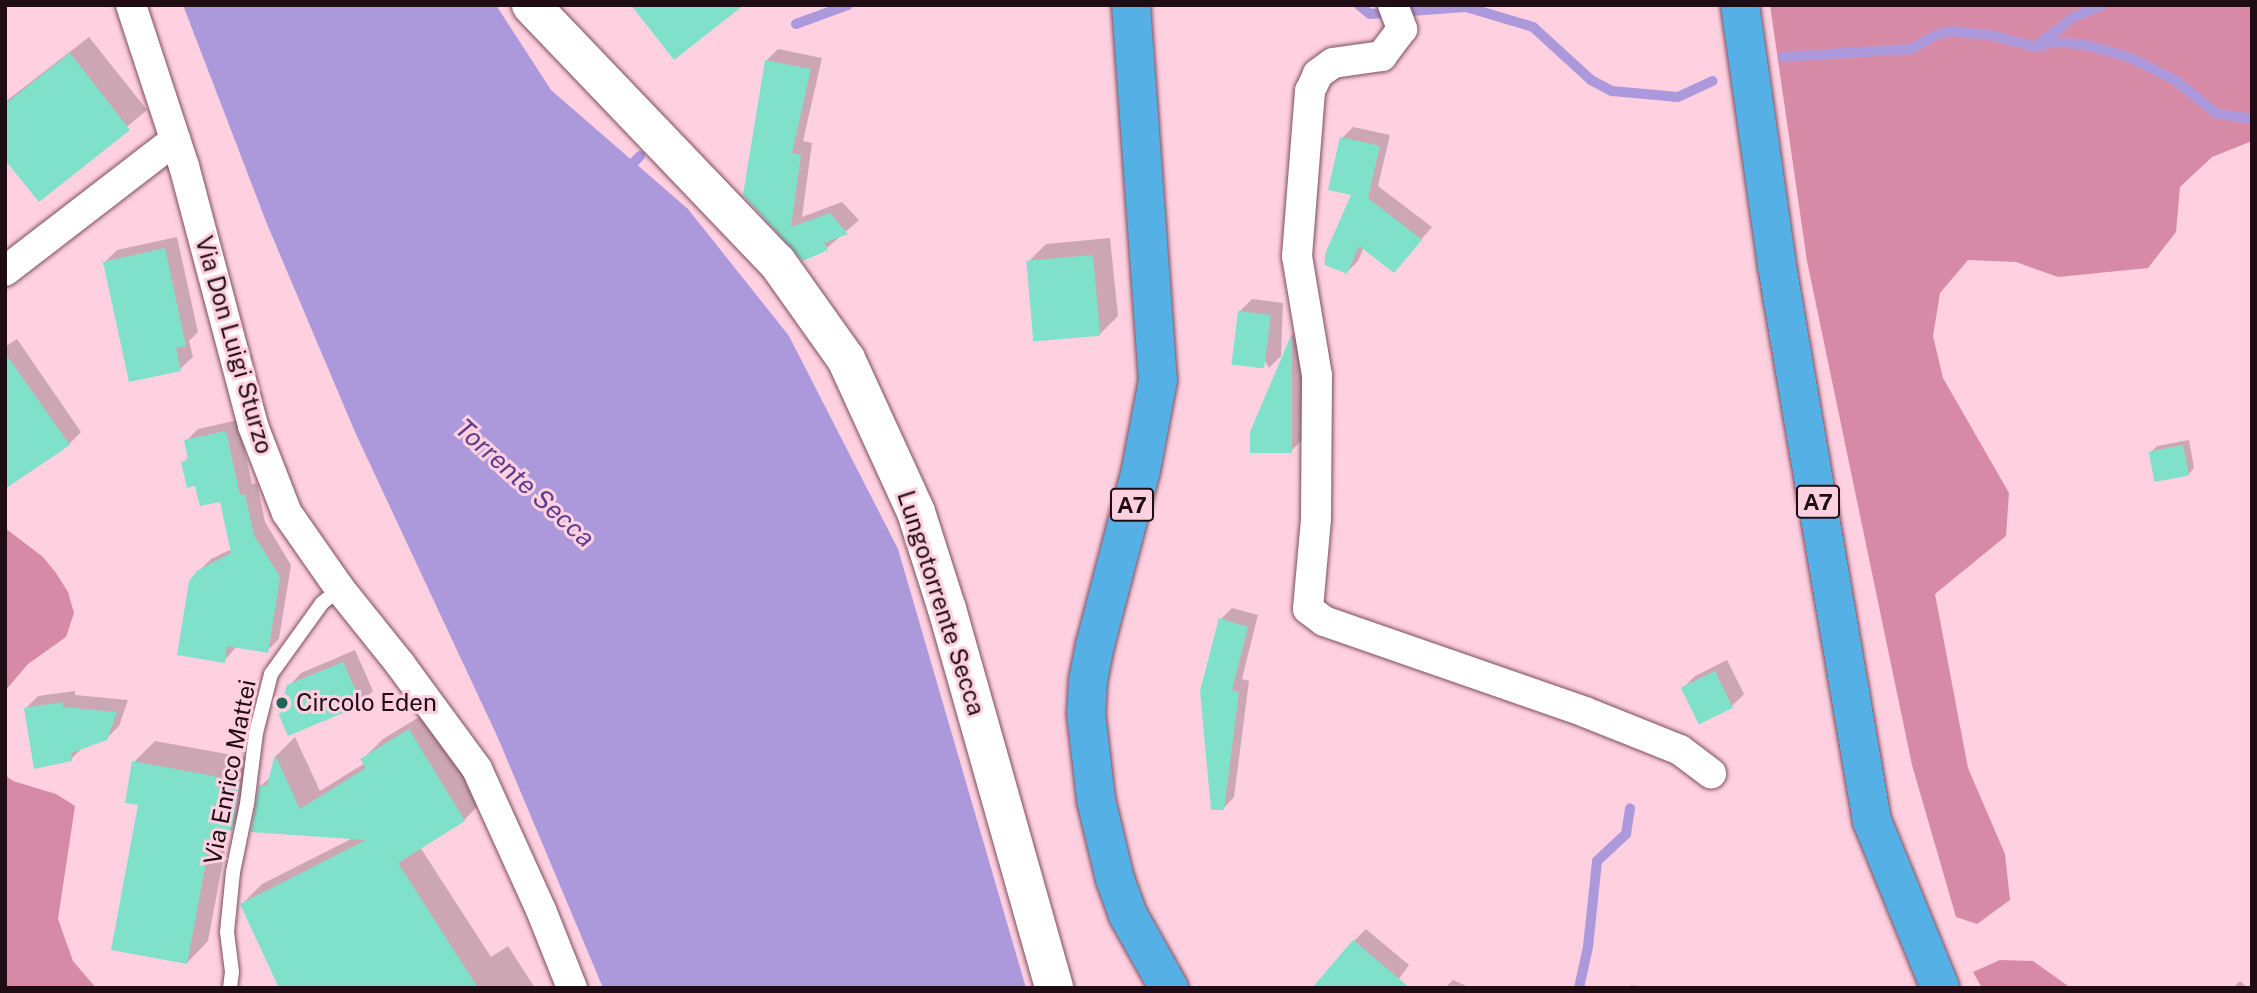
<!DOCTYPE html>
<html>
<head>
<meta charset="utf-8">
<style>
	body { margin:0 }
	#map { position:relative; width:2257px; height:993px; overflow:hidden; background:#ffd1e0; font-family:"Public Sans",sans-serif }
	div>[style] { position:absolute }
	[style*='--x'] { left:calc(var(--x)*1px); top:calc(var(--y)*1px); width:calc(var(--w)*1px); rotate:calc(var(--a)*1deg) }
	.forest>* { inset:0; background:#d68aa5 }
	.water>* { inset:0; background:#ac99dc }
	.shadow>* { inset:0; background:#0003 }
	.stream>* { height:10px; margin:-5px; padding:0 5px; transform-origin:5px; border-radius:5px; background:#ac99dc }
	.building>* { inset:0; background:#80e1ca; transform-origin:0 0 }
	.roads { filter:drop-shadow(0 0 2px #7c4d5e) drop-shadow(0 0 2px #7c4d5e) }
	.service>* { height:14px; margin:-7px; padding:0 7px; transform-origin:7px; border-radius:7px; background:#fff }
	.minor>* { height:30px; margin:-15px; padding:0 15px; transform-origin:15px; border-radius:15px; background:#fff }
	.secondary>* { height:38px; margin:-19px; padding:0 19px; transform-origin:19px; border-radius:19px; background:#fff }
	.motorway>* { height:38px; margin:-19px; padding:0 19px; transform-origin:19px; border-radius:19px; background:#55b0e5 }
	.dots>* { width:19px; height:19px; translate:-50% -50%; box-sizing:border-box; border:4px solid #ffd1e0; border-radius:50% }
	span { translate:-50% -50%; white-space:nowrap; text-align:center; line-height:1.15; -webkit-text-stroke:6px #ffd1e0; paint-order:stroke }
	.shield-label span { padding:2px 5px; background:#ffd1e0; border:2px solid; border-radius:5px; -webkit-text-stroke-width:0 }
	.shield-label { font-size:23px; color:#200d14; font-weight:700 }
	.street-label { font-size:24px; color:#200d14 }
	.poi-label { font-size:24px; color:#200d14 }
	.left { translate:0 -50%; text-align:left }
	.water-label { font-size:26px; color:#5b3e8f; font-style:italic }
	.frame { position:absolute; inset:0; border:7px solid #200d14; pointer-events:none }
</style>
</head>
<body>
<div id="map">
	<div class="forest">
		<i style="clip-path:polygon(1770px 5px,2252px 5px,2252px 141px,2212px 157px,2180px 187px,2176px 232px,2148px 268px,2058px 277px,2016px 262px,1968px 260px,1940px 293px,1933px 336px,1943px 378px,2009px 493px,2006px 536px,1935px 594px,1968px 768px,2005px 854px,2010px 900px,1977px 924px,1956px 917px,1912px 765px,1807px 261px)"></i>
		<i style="clip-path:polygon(5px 528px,43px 557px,56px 573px,68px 592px,74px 613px,66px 637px,28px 664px,5px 691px)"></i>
		<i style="clip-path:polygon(5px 775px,13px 781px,56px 794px,75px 806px,58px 919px,73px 961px,96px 988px,5px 988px)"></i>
		<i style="clip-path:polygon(2000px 960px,2033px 961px,2071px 988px,1982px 988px,1973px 972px)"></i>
	</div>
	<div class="water">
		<i style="clip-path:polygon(183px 5px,496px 5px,551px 90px,688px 209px,789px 336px,898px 549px,1026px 988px,603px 988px,498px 738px,355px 432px,267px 224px)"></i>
	</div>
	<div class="shadow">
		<i style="clip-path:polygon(89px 37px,147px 110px,39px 200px,5px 157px,5px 102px)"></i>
		<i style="clip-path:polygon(778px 49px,822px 58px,803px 141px,812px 143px,802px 217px,842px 202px,859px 220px,827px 248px,803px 259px,745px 194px,766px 61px)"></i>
		<i style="clip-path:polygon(1353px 127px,1390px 135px,1378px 186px,1432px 227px,1394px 271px,1364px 247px,1358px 261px,1347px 272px,1324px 262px,1353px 194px,1342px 138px)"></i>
		<i style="clip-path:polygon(177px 237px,198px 332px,189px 341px,193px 357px,180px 369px,105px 262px,117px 250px)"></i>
		<i style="clip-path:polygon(1110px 238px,1118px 316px,1100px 334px,1028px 262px,1046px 244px)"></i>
		<i style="clip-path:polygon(1252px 299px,1283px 303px,1281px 356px,1269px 368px,1239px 312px)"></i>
		<i style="clip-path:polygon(1303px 324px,1303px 439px,1291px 451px,1251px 432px,1293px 334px)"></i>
		<i style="clip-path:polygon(17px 339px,81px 432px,69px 444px,5px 487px,5px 347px)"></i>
		<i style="clip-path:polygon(238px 420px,252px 484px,257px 483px,265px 522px,291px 565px,279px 639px,267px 651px,237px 646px,224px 661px,198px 572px,211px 559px,232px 549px,221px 500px,196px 484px,183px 463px,189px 457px,186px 441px,198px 429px)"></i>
		<i style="clip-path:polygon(2189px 440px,2194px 468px,2189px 474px,2151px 452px,2157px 446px)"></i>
		<i style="clip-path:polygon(1232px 608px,1258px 615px,1242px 679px,1249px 681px,1234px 797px,1223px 809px,1221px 619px)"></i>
		<i style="clip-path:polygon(355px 650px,373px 691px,361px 703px,289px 686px,301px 673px)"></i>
		<i style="clip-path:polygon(1727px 660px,1744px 694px,1732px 706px,1683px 688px,1695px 676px)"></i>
		<i style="clip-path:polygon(75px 691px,75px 695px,128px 700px,119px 726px,106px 739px,83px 747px,71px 759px,25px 709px,38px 696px)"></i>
		<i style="clip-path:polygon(429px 711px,484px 800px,464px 820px,420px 847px,491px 957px,508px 946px,535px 988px,281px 988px,242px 904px,262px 884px,355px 837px,253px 831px,261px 786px,272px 775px,276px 756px,295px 737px,320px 791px,365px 763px,363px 759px,383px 739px)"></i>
		<i style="clip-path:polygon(155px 741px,260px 760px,252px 808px,229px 829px,208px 941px,187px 963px,140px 804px,134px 762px)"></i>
		<i style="clip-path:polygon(1366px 929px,1409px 965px,1392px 988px,1354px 941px)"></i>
		<i style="clip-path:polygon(1453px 980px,1471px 988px,1445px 988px)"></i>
		<i style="clip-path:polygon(2240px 981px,2248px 988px,2233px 988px)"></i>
		<i style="clip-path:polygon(1631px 985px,1650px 988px,1628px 988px)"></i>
	</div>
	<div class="stream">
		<i style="--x:1359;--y:5;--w:14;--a:39"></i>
		<i style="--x:1370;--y:14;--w:96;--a:-4.2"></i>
		<i style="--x:1466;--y:7;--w:70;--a:16.6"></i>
		<i style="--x:1533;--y:27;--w:79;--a:42.4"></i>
		<i style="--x:1591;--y:80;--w:24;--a:28"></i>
		<i style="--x:1612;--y:91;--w:66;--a:5.2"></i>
		<i style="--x:1678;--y:97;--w:38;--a:-25"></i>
		<i style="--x:796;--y:24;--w:55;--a:-20.1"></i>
		<i style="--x:2040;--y:43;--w:43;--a:-37.4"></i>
		<i style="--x:2074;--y:17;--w:31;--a:-22"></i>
		<i style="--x:1783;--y:57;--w:128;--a:-3.6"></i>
		<i style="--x:1911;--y:49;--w:29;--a:-29"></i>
		<i style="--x:1936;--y:35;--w:17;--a:-13"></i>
		<i style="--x:1953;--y:31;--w:42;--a:6.8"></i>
		<i style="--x:1995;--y:36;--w:41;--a:15.4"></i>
		<i style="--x:2035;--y:47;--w:20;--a:-15"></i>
		<i style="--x:2054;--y:42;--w:32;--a:5"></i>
		<i style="--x:2086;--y:45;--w:47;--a:16.1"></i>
		<i style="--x:2131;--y:58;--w:49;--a:26.6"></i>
		<i style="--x:2175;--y:80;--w:54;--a:39"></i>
		<i style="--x:2217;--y:114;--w:35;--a:8"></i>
		<i style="--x:625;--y:172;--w:22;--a:-47"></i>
		<i style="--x:1579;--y:988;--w:42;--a:-77.6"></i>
		<i style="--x:1588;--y:947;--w:86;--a:-84"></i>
		<i style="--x:1597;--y:861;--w:40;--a:-43"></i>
		<i style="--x:1626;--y:834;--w:26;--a:-81"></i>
	</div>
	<div class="building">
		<i style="clip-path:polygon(631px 5px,744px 5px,674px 60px)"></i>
		<i style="clip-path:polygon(70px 53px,130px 130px,39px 202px,5px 160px,5px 104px)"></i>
		<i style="clip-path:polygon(765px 60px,811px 69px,792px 153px,801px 155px,791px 227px,830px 213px,848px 234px,824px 243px,828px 250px,803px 261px,743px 195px)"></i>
		<i style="clip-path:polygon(1340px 137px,1380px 146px,1368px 198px,1422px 240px,1394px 273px,1359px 246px,1347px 274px,1325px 265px,1325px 254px,1351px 195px,1328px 190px)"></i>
		<i style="clip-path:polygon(165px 248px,186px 346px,176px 348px,181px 371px,129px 382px,103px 262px)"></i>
		<i style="left:1093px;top:255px;width:81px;height:67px;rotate:85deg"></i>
		<i style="left:1238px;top:311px;width:33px;height:54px;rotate:7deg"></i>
		<i style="clip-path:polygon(1292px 333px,1292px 453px,1250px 453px,1250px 432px)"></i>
		<i style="clip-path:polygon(5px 353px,70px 445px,5px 489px)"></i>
		<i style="clip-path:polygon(226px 431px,240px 495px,245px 494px,254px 535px,280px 577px,268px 653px,227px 646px,225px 663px,177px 655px,189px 581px,197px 571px,231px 553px,220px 502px,200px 506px,195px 486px,187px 488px,181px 462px,188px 460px,184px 440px)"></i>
		<i style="left:2183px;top:445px;width:31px;height:35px;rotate:79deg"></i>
		<i style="clip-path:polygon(1219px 618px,1248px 627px,1232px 690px,1239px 692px,1224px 810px,1211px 810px,1200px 691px)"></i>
		<i style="clip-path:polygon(343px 662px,362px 705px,288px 736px,279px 715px,287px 685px)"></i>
		<i style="left:1715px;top:671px;width:41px;height:38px;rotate:64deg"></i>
		<i style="clip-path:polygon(63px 702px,63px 707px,117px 712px,107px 740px,71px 753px,72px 761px,34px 769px,24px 708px)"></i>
		<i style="clip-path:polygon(409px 729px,465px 821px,398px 863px,478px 988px,279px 988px,240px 904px,366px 840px,251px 832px,259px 785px,267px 786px,275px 755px,300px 809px,366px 768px,360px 759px)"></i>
		<i style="clip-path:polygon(132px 761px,240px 781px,232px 831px,212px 830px,187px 964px,111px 950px,138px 805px,125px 803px)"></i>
		<i style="clip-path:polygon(1353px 940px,1410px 988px,1312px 988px)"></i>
	</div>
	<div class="roads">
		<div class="service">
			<i style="--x:230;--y:988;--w:16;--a:-83"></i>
			<i style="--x:232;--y:972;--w:40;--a:-97.1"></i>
			<i style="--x:227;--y:932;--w:60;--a:-84.3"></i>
			<i style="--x:233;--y:872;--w:69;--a:-78.4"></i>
			<i style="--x:247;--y:804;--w:72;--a:-82.8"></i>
			<i style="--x:256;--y:733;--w:61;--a:-75.7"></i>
			<i style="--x:271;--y:674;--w:87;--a:-54.3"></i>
			<i style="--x:322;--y:603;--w:23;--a:-38"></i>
		</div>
		<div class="minor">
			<i style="--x:131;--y:5;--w:169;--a:71.8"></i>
			<i style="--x:184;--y:166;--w:269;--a:75.1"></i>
			<i style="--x:253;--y:426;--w:93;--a:68.7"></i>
			<i style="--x:287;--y:513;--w:93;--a:55.1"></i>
			<i style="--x:340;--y:589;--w:96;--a:51.3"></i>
			<i style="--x:400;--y:664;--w:130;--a:53.7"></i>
			<i style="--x:477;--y:769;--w:155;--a:65.6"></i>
			<i style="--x:541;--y:910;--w:84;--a:68.3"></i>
			<i style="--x:1393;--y:5;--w:26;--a:69"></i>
			<i style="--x:1402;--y:29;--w:34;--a:127"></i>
			<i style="--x:1382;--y:56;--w:49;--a:171.9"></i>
			<i style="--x:1333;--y:63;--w:19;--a:144"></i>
			<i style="--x:1318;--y:74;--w:19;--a:115"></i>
			<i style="--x:1310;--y:91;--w:166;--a:94.5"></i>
			<i style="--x:1297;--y:256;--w:121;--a:80.5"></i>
			<i style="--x:1317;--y:375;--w:144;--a:90.4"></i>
			<i style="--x:1316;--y:519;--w:90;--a:95.1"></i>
			<i style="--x:1308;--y:609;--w:20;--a:37"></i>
			<i style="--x:1324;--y:621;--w:276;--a:19.2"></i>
			<i style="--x:1585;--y:712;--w:102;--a:21.8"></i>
			<i style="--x:1680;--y:750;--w:39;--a:37"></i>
			<i style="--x:5;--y:271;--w:215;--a:-37.6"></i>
		</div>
		<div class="secondary">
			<i style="--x:531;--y:5;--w:356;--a:46.3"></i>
			<i style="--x:777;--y:262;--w:119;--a:54.6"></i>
			<i style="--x:846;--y:359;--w:168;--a:65.4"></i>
			<i style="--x:916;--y:512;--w:102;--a:72.3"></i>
			<i style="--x:947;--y:609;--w:394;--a:74.2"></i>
		</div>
		<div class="motorway">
			<i style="--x:1131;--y:5;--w:376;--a:85.9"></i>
			<i style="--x:1158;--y:380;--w:92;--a:100.7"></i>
			<i style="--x:1141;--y:470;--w:181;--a:104.7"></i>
			<i style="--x:1095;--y:645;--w:36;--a:101"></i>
			<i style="--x:1088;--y:680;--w:33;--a:93"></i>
			<i style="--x:1086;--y:713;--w:88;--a:83.4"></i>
			<i style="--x:1096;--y:800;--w:81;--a:76.5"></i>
			<i style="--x:1115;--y:879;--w:38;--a:70"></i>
			<i style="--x:1128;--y:915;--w:84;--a:60.7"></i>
			<i style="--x:1740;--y:5;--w:264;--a:81.9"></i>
			<i style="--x:1777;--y:266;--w:563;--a:80.29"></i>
			<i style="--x:1872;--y:821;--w:180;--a:67.8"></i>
		</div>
	</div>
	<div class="dots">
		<i style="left:282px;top:703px;background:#1f6557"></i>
	</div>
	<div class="shield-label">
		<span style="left:1818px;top:502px">A7</span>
		<span style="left:1132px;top:505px">A7</span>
	</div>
	<div class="street-label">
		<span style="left:234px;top:345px;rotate:74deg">Via Don Luigi Sturzo</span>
		<span style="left:941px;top:603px;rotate:72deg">Lungotorrente Secca</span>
		<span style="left:230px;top:772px;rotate:-79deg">Via Enrico Mattei</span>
	</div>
	<div class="poi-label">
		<span class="left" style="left:296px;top:703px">Circolo Eden</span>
	</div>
	<div class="water-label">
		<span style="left:525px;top:483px;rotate:42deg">Torrente Secca</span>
	</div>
	<div class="frame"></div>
</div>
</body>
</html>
